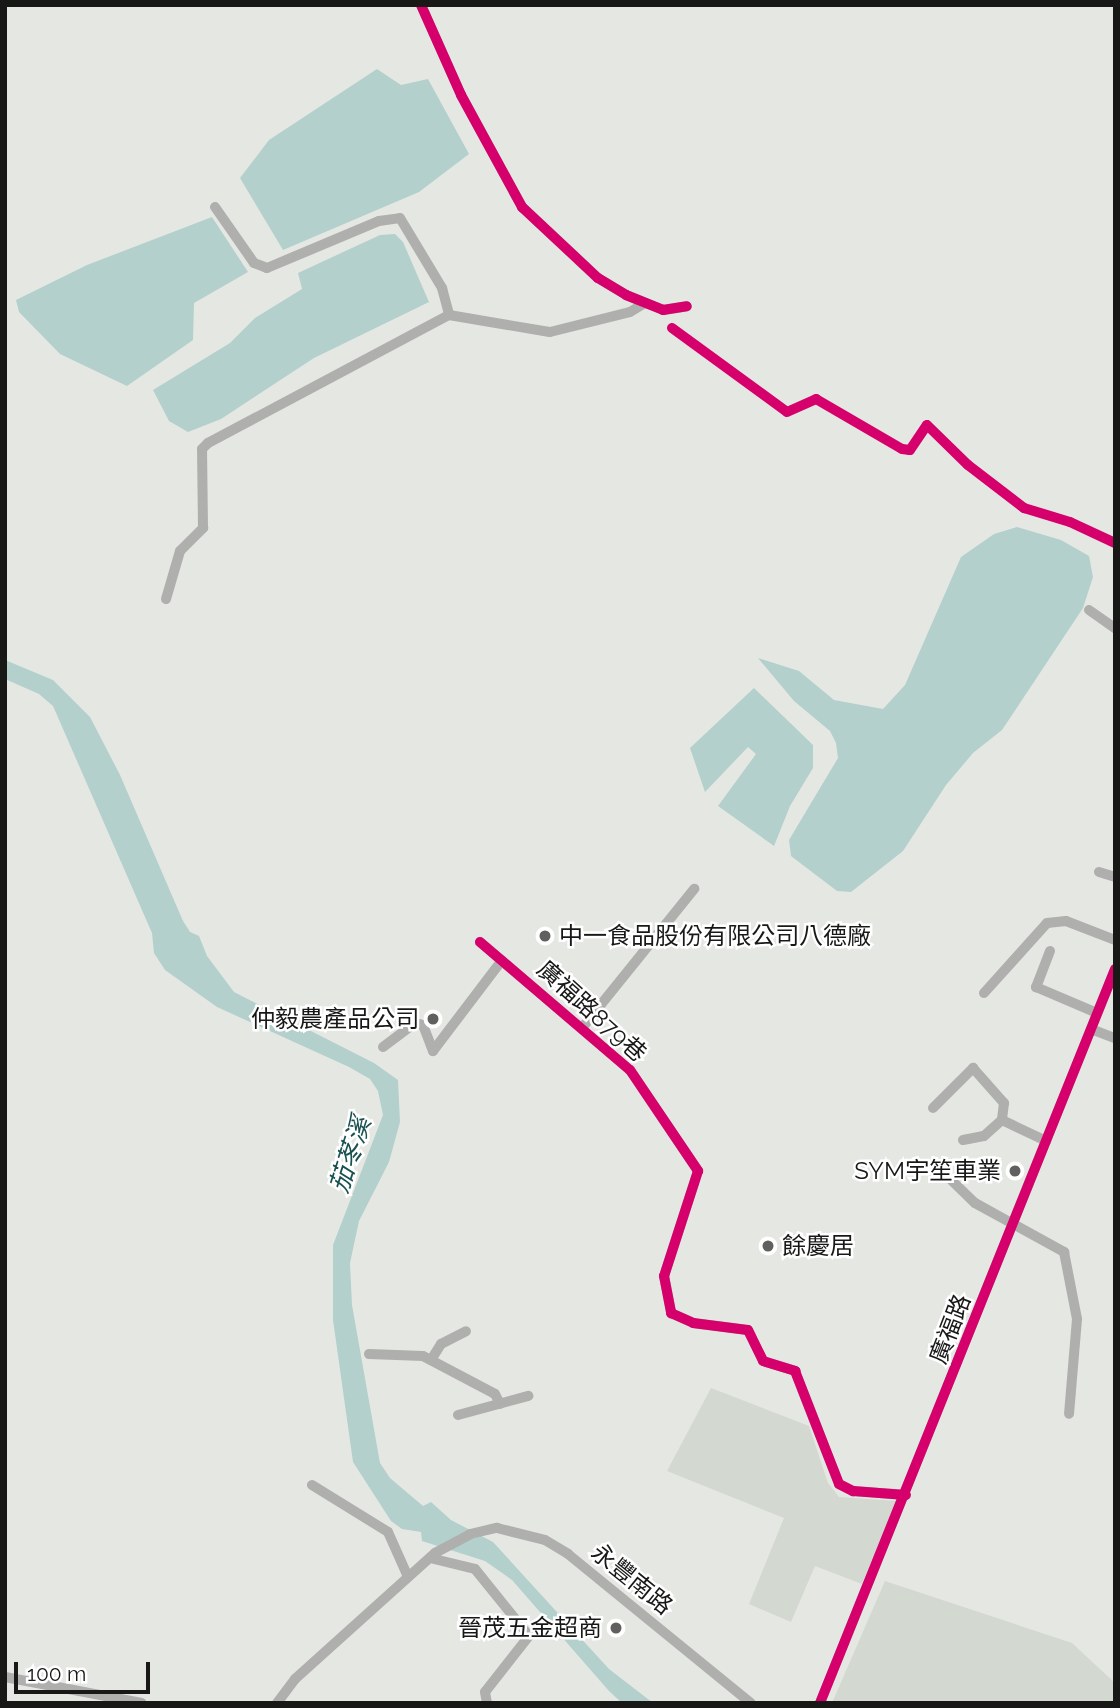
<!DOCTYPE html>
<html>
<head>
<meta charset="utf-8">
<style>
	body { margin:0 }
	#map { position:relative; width:1120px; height:1708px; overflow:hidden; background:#e5e7e3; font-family:Raleway,"Noto Sans TC",sans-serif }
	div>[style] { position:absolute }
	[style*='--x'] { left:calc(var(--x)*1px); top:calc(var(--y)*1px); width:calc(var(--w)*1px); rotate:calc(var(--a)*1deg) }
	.built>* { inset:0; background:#d3d9d0 }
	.water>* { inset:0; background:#b3d0cd }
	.minor>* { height:10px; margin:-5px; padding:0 5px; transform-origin:5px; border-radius:5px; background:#afb0ae }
	.cycleway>* { height:10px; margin:-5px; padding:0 5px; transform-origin:5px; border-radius:5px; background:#d6006c }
	.dots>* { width:19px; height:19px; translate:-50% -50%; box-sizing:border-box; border:4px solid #fff; border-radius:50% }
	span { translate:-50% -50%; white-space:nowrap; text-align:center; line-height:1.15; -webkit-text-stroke:5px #fff; paint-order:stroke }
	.poi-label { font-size:24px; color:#181917 }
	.left { translate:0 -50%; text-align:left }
	.right { translate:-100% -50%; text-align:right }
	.street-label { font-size:24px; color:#181917 }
	.water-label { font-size:26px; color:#18514f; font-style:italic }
	.frame { position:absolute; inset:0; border:7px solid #181917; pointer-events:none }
	.scale { position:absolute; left:14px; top:1662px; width:136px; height:32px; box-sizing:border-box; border:4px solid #181917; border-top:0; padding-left:9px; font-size:21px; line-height:24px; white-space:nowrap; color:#181917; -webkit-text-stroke:5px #fff; paint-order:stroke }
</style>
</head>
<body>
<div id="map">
	<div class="built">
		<i style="clip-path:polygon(711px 1388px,809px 1426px,828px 1483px,839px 1497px,896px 1501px,862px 1584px,815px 1566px,791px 1622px,749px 1604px,784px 1518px,667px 1471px)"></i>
		<i style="clip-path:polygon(885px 1581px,1072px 1643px,1115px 1683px,1115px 1703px,832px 1703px)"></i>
	</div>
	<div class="water">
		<i style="clip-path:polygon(377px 69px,401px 85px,428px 79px,469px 154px,419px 192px,283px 250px,240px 178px,269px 140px)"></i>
		<i style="clip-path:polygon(212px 217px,248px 272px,194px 303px,193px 340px,127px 386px,60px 354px,19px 312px,16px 300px,87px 265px)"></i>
		<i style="clip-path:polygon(395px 234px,403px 242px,429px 302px,314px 358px,221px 419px,188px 432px,169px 421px,153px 390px,230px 343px,255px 318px,302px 289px,298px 273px,380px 235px)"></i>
		<i style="clip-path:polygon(1017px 527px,1061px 540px,1089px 556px,1093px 577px,1083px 608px,1002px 730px,973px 753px,946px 785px,903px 851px,851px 892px,837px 891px,791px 856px,789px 840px,838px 758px,836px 743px,830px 731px,794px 701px,758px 658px,799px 671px,834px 700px,883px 709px,905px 685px,961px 557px,994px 534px)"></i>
		<i style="clip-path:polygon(5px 660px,53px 680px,90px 717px,120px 775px,183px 921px,190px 932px,199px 936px,207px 956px,234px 992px,374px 1063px,398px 1080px,400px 1122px,389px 1162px,359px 1221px,350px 1263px,352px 1305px,380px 1463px,390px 1478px,423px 1506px,431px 1502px,451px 1520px,493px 1542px,609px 1669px,653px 1703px,622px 1703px,609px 1691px,512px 1580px,485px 1561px,422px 1541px,421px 1532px,402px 1529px,391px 1521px,353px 1462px,333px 1320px,333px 1245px,383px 1115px,378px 1091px,370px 1079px,349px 1067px,217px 1007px,165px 970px,154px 953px,152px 933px,53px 706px,39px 694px,5px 679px)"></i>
		<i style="clip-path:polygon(754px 688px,813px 745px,813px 768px,790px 806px,774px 846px,718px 806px,756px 754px,748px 747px,705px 792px,690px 748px)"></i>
	</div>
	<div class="minor">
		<i style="--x:421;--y:5;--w:98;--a:66"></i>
		<i style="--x:461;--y:95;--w:128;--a:61.4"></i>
		<i style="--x:522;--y:207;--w:104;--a:43.1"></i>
		<i style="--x:598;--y:278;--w:33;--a:31"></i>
		<i style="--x:626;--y:295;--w:40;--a:22"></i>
		<i style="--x:663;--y:310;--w:24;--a:-9"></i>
		<i style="--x:215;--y:207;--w:68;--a:55.1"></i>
		<i style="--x:254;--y:263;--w:14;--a:21"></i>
		<i style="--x:267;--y:268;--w:121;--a:-22.8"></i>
		<i style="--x:379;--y:221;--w:21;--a:-8"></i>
		<i style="--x:400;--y:218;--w:82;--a:59"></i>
		<i style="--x:442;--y:288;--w:28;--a:75"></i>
		<i style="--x:166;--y:599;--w:50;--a:-73.7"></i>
		<i style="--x:180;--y:551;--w:33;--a:-45"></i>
		<i style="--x:203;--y:528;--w:79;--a:-90.7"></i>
		<i style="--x:202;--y:449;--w:8;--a:-45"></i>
		<i style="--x:208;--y:443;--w:273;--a:-28"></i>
		<i style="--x:449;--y:315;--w:102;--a:9.6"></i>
		<i style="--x:550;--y:332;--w:82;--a:-14"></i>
		<i style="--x:630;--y:312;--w:17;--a:-31"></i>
		<i style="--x:1089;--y:610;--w:32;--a:35"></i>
		<i style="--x:1099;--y:872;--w:17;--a:17"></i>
		<i style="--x:480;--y:942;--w:197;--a:40.5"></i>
		<i style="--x:630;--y:1070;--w:122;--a:56"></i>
		<i style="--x:698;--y:1171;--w:110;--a:107.9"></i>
		<i style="--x:664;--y:1276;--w:38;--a:79"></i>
		<i style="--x:671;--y:1313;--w:24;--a:24"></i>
		<i style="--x:693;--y:1323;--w:55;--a:7.3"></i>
		<i style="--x:748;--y:1330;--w:34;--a:64"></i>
		<i style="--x:763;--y:1361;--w:34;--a:17"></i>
		<i style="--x:795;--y:1371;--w:121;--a:68.7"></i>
		<i style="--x:839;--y:1484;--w:16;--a:27"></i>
		<i style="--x:853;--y:1491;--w:53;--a:4.3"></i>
		<i style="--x:1050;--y:951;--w:39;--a:111"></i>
		<i style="--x:1036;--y:987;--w:66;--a:23.1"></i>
		<i style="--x:984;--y:993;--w:94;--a:-48"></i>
		<i style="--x:1047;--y:923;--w:19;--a:-6"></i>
		<i style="--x:1066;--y:921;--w:53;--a:21.2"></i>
		<i style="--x:582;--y:1028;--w:179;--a:-51.1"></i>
		<i style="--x:1091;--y:1029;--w:26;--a:21"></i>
		<i style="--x:383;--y:1047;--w:40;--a:-37"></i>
		<i style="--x:415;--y:1023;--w:8;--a:14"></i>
		<i style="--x:423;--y:1025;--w:28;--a:69"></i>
		<i style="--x:433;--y:1051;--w:114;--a:-52.8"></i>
		<i style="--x:933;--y:1108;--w:57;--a:-45"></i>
		<i style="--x:973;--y:1068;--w:47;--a:48.5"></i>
		<i style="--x:1004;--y:1103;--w:17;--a:97"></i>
		<i style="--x:1002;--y:1120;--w:49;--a:25.5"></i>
		<i style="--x:963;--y:1140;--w:21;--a:-11"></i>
		<i style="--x:984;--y:1136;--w:24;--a:-42"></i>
		<i style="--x:946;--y:1175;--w:40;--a:44"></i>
		<i style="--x:975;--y:1203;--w:102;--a:28.8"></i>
		<i style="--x:1064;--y:1252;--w:68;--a:79"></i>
		<i style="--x:1077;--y:1319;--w:95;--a:94.8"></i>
		<i style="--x:369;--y:1354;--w:54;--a:2.1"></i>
		<i style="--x:423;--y:1356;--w:81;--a:27.8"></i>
		<i style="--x:495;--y:1394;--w:11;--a:63"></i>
		<i style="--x:431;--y:1360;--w:19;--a:-58"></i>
		<i style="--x:441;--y:1344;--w:28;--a:-27"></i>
		<i style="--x:458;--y:1415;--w:73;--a:-15.2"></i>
		<i style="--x:312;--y:1485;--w:89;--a:31.7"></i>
		<i style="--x:388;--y:1532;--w:49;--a:66"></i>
		<i style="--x:430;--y:1558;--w:46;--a:13.7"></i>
		<i style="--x:475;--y:1569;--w:86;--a:51.1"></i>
		<i style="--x:529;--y:1636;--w:71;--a:128.2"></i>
		<i style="--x:485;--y:1692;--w:11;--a:80"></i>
		<i style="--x:5;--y:1677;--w:139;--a:10.7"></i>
		<i style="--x:277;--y:1703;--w:30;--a:-53"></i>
		<i style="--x:295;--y:1679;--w:188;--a:-42"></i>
		<i style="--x:435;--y:1553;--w:40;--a:-28"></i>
		<i style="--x:470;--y:1534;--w:28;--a:-13"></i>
		<i style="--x:497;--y:1528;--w:49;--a:14"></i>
		<i style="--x:545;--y:1540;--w:27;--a:31"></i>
		<i style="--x:568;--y:1554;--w:236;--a:39.2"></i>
		<i style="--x:820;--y:1703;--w:791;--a:-68.1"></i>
	</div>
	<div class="cycleway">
		<i style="--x:421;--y:5;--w:98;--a:66"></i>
		<i style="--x:461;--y:95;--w:128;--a:61.4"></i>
		<i style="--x:522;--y:207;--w:104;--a:43.1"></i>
		<i style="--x:598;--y:278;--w:33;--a:31"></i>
		<i style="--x:626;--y:295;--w:40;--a:22"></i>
		<i style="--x:663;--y:310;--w:24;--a:-9"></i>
		<i style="--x:672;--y:328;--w:142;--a:36.1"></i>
		<i style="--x:787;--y:412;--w:32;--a:-24"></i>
		<i style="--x:816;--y:399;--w:99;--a:30.2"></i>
		<i style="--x:902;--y:449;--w:8;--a:7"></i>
		<i style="--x:910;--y:450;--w:30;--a:-56"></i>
		<i style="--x:927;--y:425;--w:57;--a:44.3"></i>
		<i style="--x:968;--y:465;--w:71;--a:37.5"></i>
		<i style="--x:1024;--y:508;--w:48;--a:16.9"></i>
		<i style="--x:1070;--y:522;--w:50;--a:25"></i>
		<i style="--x:480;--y:942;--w:197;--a:40.5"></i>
		<i style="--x:630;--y:1070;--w:122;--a:56"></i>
		<i style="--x:698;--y:1171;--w:110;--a:107.9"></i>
		<i style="--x:664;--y:1276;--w:38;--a:79"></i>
		<i style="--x:671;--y:1313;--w:24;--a:24"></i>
		<i style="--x:693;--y:1323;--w:55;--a:7.3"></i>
		<i style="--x:748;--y:1330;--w:34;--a:64"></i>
		<i style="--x:763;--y:1361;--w:34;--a:17"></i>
		<i style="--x:795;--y:1371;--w:121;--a:68.7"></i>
		<i style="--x:839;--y:1484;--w:16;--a:27"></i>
		<i style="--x:853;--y:1491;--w:53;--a:4.3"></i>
		<i style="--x:820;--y:1703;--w:791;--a:-68.1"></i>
	</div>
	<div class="dots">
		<i style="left:545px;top:936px;background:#60615e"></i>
		<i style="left:433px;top:1019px;background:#60615e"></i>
		<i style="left:1015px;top:1171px;background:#60615e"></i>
		<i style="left:768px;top:1246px;background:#60615e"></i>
		<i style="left:616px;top:1628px;background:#60615e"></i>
	</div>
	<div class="poi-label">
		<span class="left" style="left:559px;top:936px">中一食品股份有限公司八德廠</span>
		<span class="right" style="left:419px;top:1019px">仲毅農產品公司</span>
		<span class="right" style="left:1001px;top:1171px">SYM宇笙車業</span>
		<span class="left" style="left:782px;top:1246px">餘慶居</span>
		<span class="right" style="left:602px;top:1628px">晉茂五金超商</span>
	</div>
	<div class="street-label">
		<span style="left:592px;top:1011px;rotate:42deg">廣福路879巷</span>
		<span style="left:950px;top:1329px;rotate:-69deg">廣福路</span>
		<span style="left:632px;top:1579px;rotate:39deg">永豐南路</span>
	</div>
	<div class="water-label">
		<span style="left:351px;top:1155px;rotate:-72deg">茄苳溪</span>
	</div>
	<div class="frame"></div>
	<div class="scale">100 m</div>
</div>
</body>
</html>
